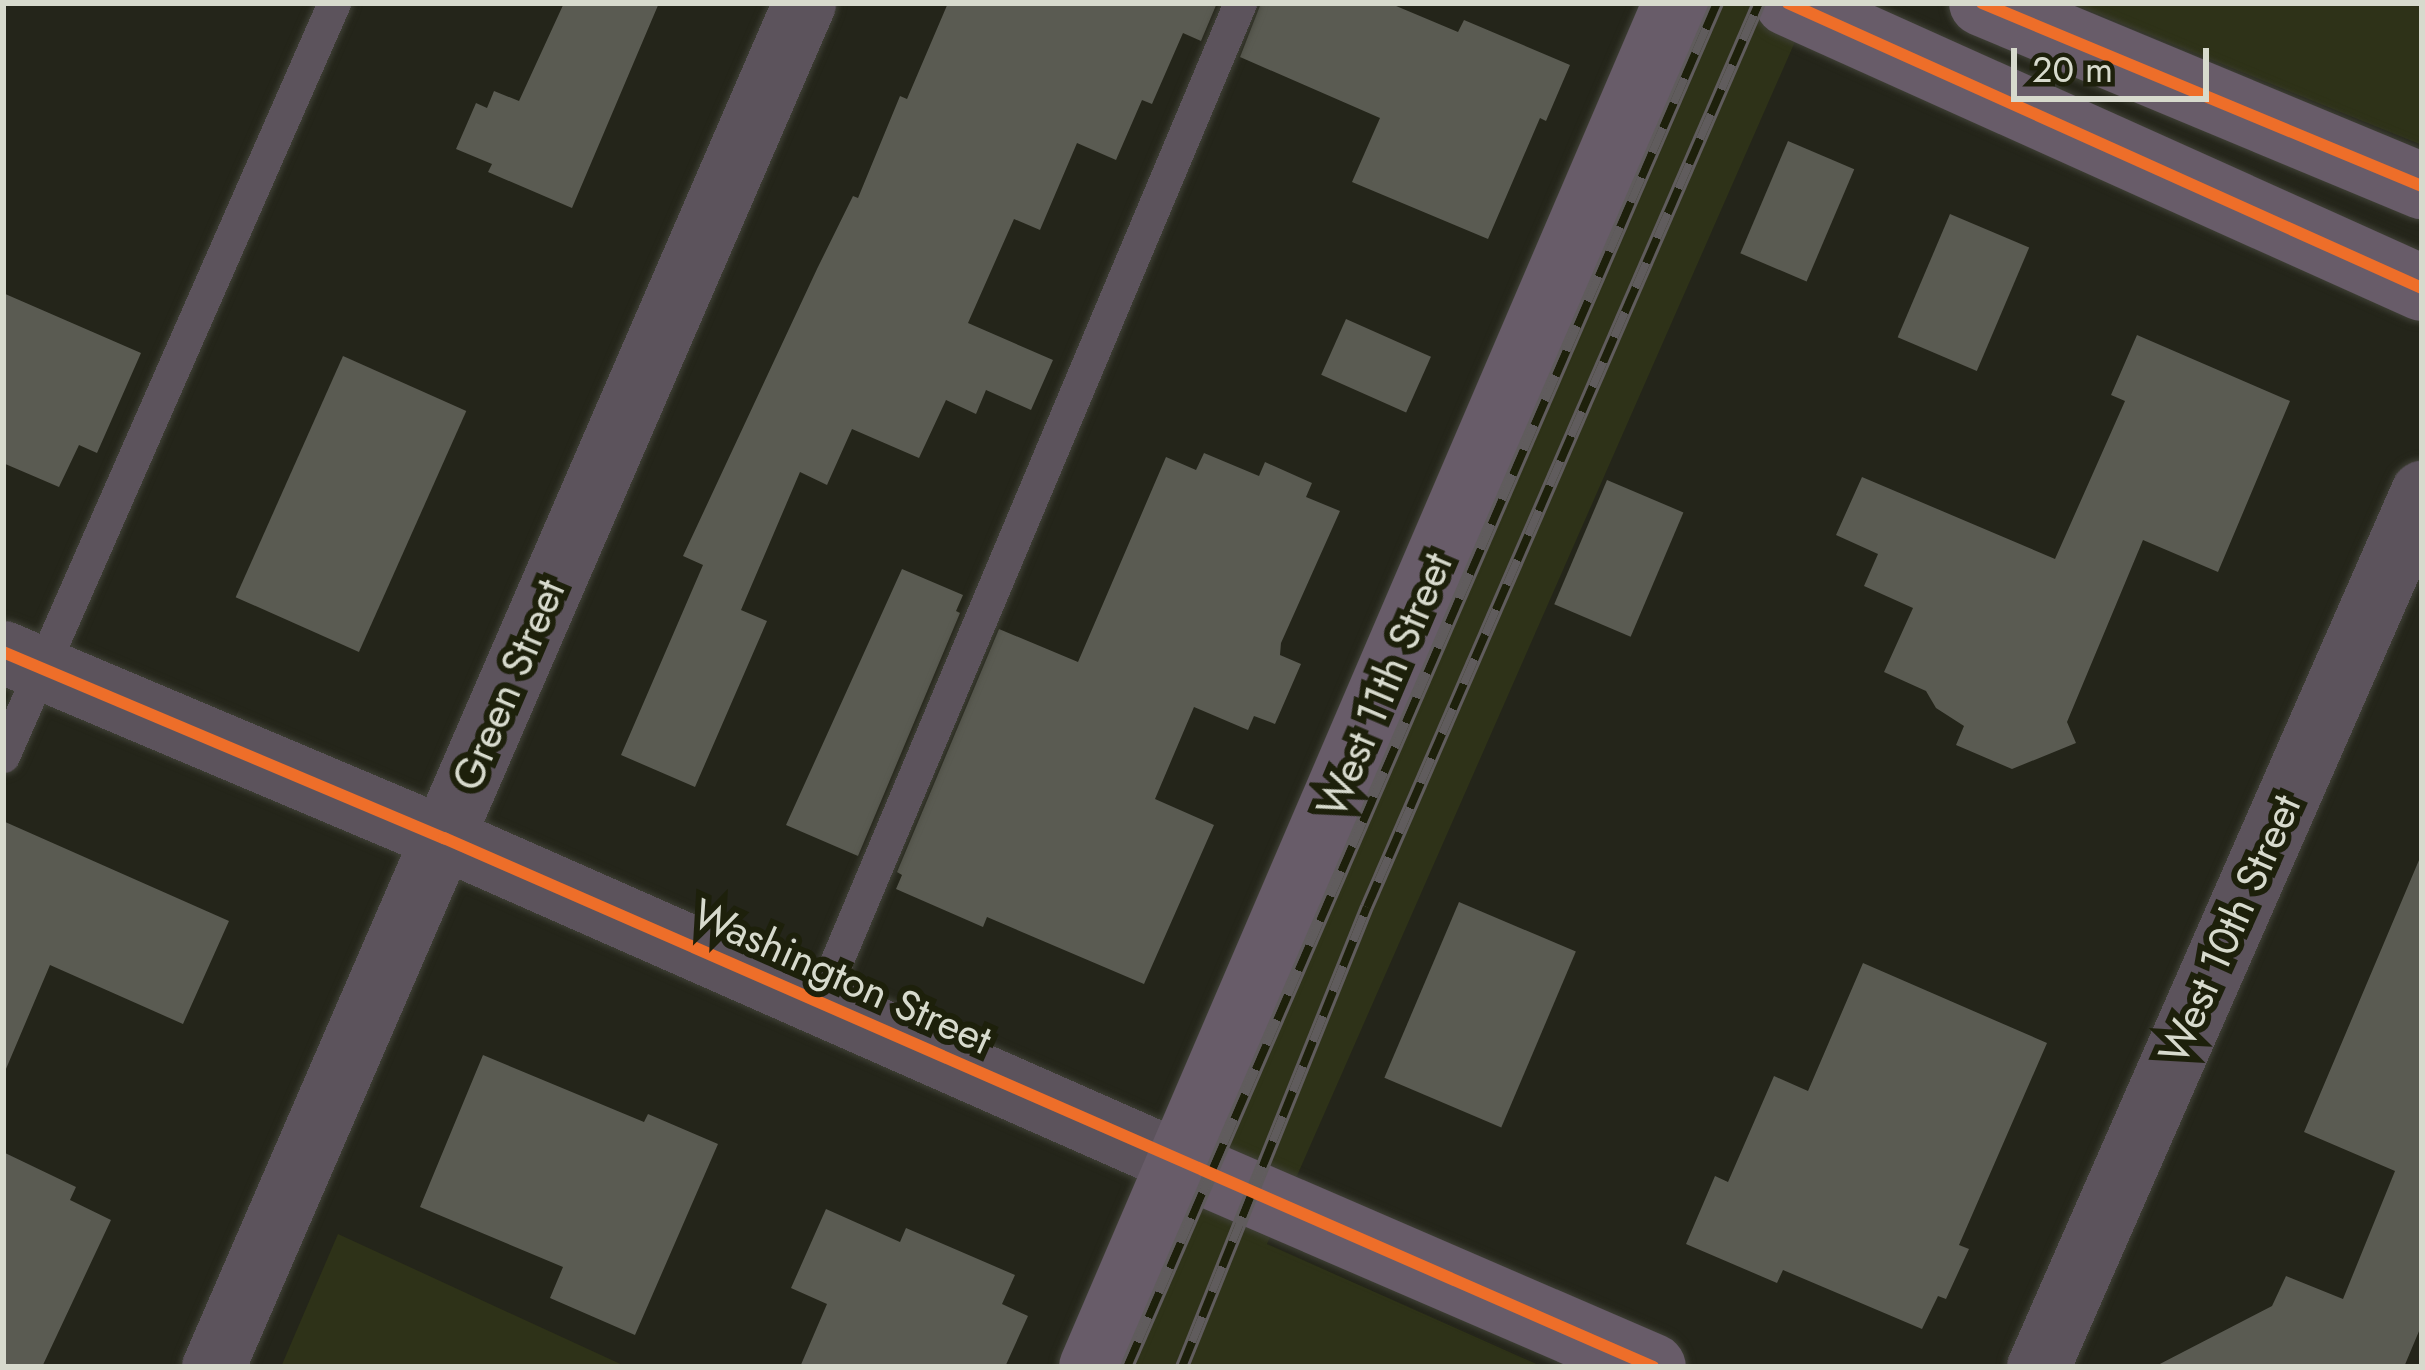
<!DOCTYPE html>
<html>
<head>
<meta charset="utf-8">
<style>
	body { margin:0 }
	#map { position:relative; width:2425px; height:1370px; overflow:hidden; background:#24251a; font-family:Jost,sans-serif }
	div>[style] { position:absolute }
	[style*='--x'] { left:calc(var(--x)*1px); top:calc(var(--y)*1px); width:calc(var(--w)*1px); rotate:calc(var(--a)*1deg) }
	.built>* { inset:0; background:#2e3218 }
	.building>* { inset:0; background:#5a5b52; transform-origin:0 0 }
	.roads { filter:drop-shadow(0 0 3px #404137) drop-shadow(0 0 3px #404137) }
	.lane>* { height:33px; margin:-16.5px; padding:0 16.5px; transform-origin:16.5px; border-radius:16.5px; background:#5c535c }
	.street>* { height:63px; margin:-31.5px; padding:0 31.5px; transform-origin:31.5px; border-radius:31.5px; background:#5c535c }
	.secondary>* { height:66px; margin:-33px; padding:0 33px; transform-origin:33px; border-radius:33px; background:#685c69 }
	.rail>* { height:14px; margin-top:-7px; transform-origin:0; background:repeating-linear-gradient(90deg,#1d200b 0 27px,#605c5d 0 54px); box-sizing:border-box; border-block:3px solid #605c5d }
	.cycleway>* { height:12px; margin:-6px; padding:0 6px; transform-origin:6px; border-radius:6px; background:#ee6e29 }
	span { translate:-50% -50%; white-space:nowrap; text-align:center; line-height:1.15; -webkit-text-stroke:12px #1d200b; paint-order:stroke }
	.street-label { font-size:42px; color:#d7dacd }
	.frame { position:absolute; inset:0; border:6px solid #d7dacd; pointer-events:none }
	.scale { position:absolute; left:2011px; top:48px; width:198px; height:54px; box-sizing:border-box; border:6px solid #d7dacd; border-top:0; padding-left:15px; font-size:36px; line-height:42px; white-space:nowrap; color:#d7dacd; -webkit-text-stroke:9px #1d200b; paint-order:stroke }
</style>
</head>
<body>
<div id="map">
	<div class="built">
		<i style="clip-path:polygon(1693px 3px,1812px 3px,1267px 1244px,1543px 1367px,1099px 1367px)"></i>
		<i style="clip-path:polygon(2071px 3px,2422px 3px,2422px 145px)"></i>
		<i style="clip-path:polygon(338px 1234px,627px 1367px,281px 1367px)"></i>
	</div>
	<div class="building">
		<i style="clip-path:polygon(564px 3px,659px 3px,572px 208px,488px 172px,492px 164px,456px 149px,476px 103px,487px 108px,494px 91px,519px 101px)"></i>
		<i style="clip-path:polygon(948px 3px,1217px 3px,1201px 41px,1183px 33px,1152px 104px,1142px 100px,1116px 160px,1077px 143px,1040px 230px,1014px 219px,968px 323px,1053px 360px,1031px 410px,986px 390px,976px 414px,946px 400px,919px 458px,852px 429px,827px 485px,800px 472px,741px 610px,767px 621px,695px 787px,621px 755px,703px 565px,683px 556px,817px 269px,853px 196px,858px 198px,900px 96px,907px 99px)"></i>
		<i style="clip-path:polygon(1261px 3px,1389px 3px,1458px 32px,1464px 20px,1570px 65px,1546px 121px,1540px 118px,1488px 239px,1352px 182px,1380px 118px,1240px 57px)"></i>
		<i style="left:1788px;top:141px;width:72px;height:122px;rotate:23deg"></i>
		<i style="left:1950px;top:214px;width:86px;height:134px;rotate:23deg"></i>
		<i style="clip-path:polygon(3px 293px,141px 353px,97px 453px,79px 445px,59px 487px,3px 463px)"></i>
		<i style="left:1346px;top:319px;width:93px;height:61px;rotate:24deg"></i>
		<i style="clip-path:polygon(2137px 335px,2290px 401px,2218px 572px,2143px 540px,2067px 722px,2076px 743px,2012px 769px,1956px 745px,1964px 726px,1936px 708px,1926px 691px,1884px 672px,1913px 608px,1864px 586px,1878px 554px,1836px 535px,1862px 477px,2055px 559px,2125px 401px,2111px 395px)"></i>
		<i style="left:343px;top:356px;width:135px;height:264px;rotate:24deg"></i>
		<i style="clip-path:polygon(1204px 453px,1259px 476px,1265px 462px,1312px 483px,1306px 497px,1340px 511px,1281px 643px,1280px 655px,1301px 664px,1275px 724px,1254px 716px,1248px 730px,1194px 707px,1155px 799px,1214px 825px,1144px 984px,987px 917px,983px 927px,896px 889px,902px 875px,897px 872px,999px 629px,1078px 662px,1166px 457px,1196px 470px)"></i>
		<i style="left:1607px;top:480px;width:83px;height:135px;rotate:23deg"></i>
		<i style="clip-path:polygon(902px 569px,963px 595px,956px 611px,960px 613px,858px 856px,786px 825px)"></i>
		<i style="clip-path:polygon(3px 821px,229px 921px,183px 1024px,50px 965px,3px 1076px)"></i>
		<i style="clip-path:polygon(2422px 853px,2422px 1324px,2404px 1367px,2154px 1367px,2272px 1306px,2286px 1276px,2343px 1299px,2395px 1171px,2304px 1132px)"></i>
		<i style="left:1459px;top:902px;width:127px;height:191px;rotate:23deg"></i>
		<i style="clip-path:polygon(1863px 963px,2047px 1043px,1959px 1245px,1969px 1249px,1946px 1299px,1938px 1296px,1922px 1329px,1783px 1270px,1777px 1283px,1686px 1244px,1715px 1176px,1728px 1182px,1774px 1076px,1808px 1091px)"></i>
		<i style="clip-path:polygon(483px 1055px,644px 1122px,648px 1114px,718px 1144px,635px 1335px,550px 1298px,563px 1267px,420px 1207px)"></i>
		<i style="clip-path:polygon(3px 1152px,76px 1187px,70px 1200px,111px 1220px,42px 1367px,3px 1367px)"></i>
		<i style="clip-path:polygon(826px 1209px,900px 1242px,906px 1228px,1015px 1275px,1002px 1304px,1028px 1316px,1005px 1367px,800px 1367px,827px 1304px,791px 1288px)"></i>
	</div>
	<div class="roads">
		<div class="lane">
			<i style="--x:3;--y:756;--w:823;--a:-66.27"></i>
			<i style="--x:819;--y:1003;--w:1085;--a:-67.17"></i>
		</div>
		<div class="street">
			<i style="--x:3;--y:652;--w:479;--a:22.9"></i>
			<i style="--x:444;--y:838;--w:805;--a:23.8"></i>
			<i style="--x:213;--y:1367;--w:1487;--a:-66.57"></i>
			<i style="--x:2038;--y:1367;--w:956;--a:-66.31"></i>
		</div>
		<div class="secondary">
			<i style="--x:1788;--y:3;--w:695;--a:24.21"></i>
			<i style="--x:1982;--y:3;--w:477;--a:22.6"></i>
			<i style="--x:1181;--y:1163;--w:514;--a:23.37"></i>
			<i style="--x:1092;--y:1367;--w:1484;--a:-66.82"></i>
		</div>
	</div>
	<div class="rail">
		<i style="--x:1127;--y:1367;--w:1486;--a:-66.61"></i>
		<i style="--x:1182;--y:1367;--w:496;--a:-68.1"></i>
		<i style="--x:1367;--y:907;--w:985;--a:-66.56"></i>
	</div>
	<div class="cycleway">
		<i style="--x:1788;--y:3;--w:695;--a:24.21"></i>
		<i style="--x:1982;--y:3;--w:477;--a:22.6"></i>
		<i style="--x:3;--y:652;--w:479;--a:22.9"></i>
		<i style="--x:444;--y:838;--w:1320;--a:23.63"></i>
	</div>
	<div class="street-label">
		<span style="left:509px;top:685px;rotate:-67deg">Green Street</span>
		<span style="left:1385px;top:685px;rotate:-67deg">West 11th Street</span>
		<span style="left:2230px;top:929px;rotate:-66deg">West 10th Street</span>
		<span style="left:842px;top:977px;rotate:24deg">Washington Street</span>
	</div>
	<div class="frame"></div>
	<div class="scale">20 m</div>
</div>
</body>
</html>
